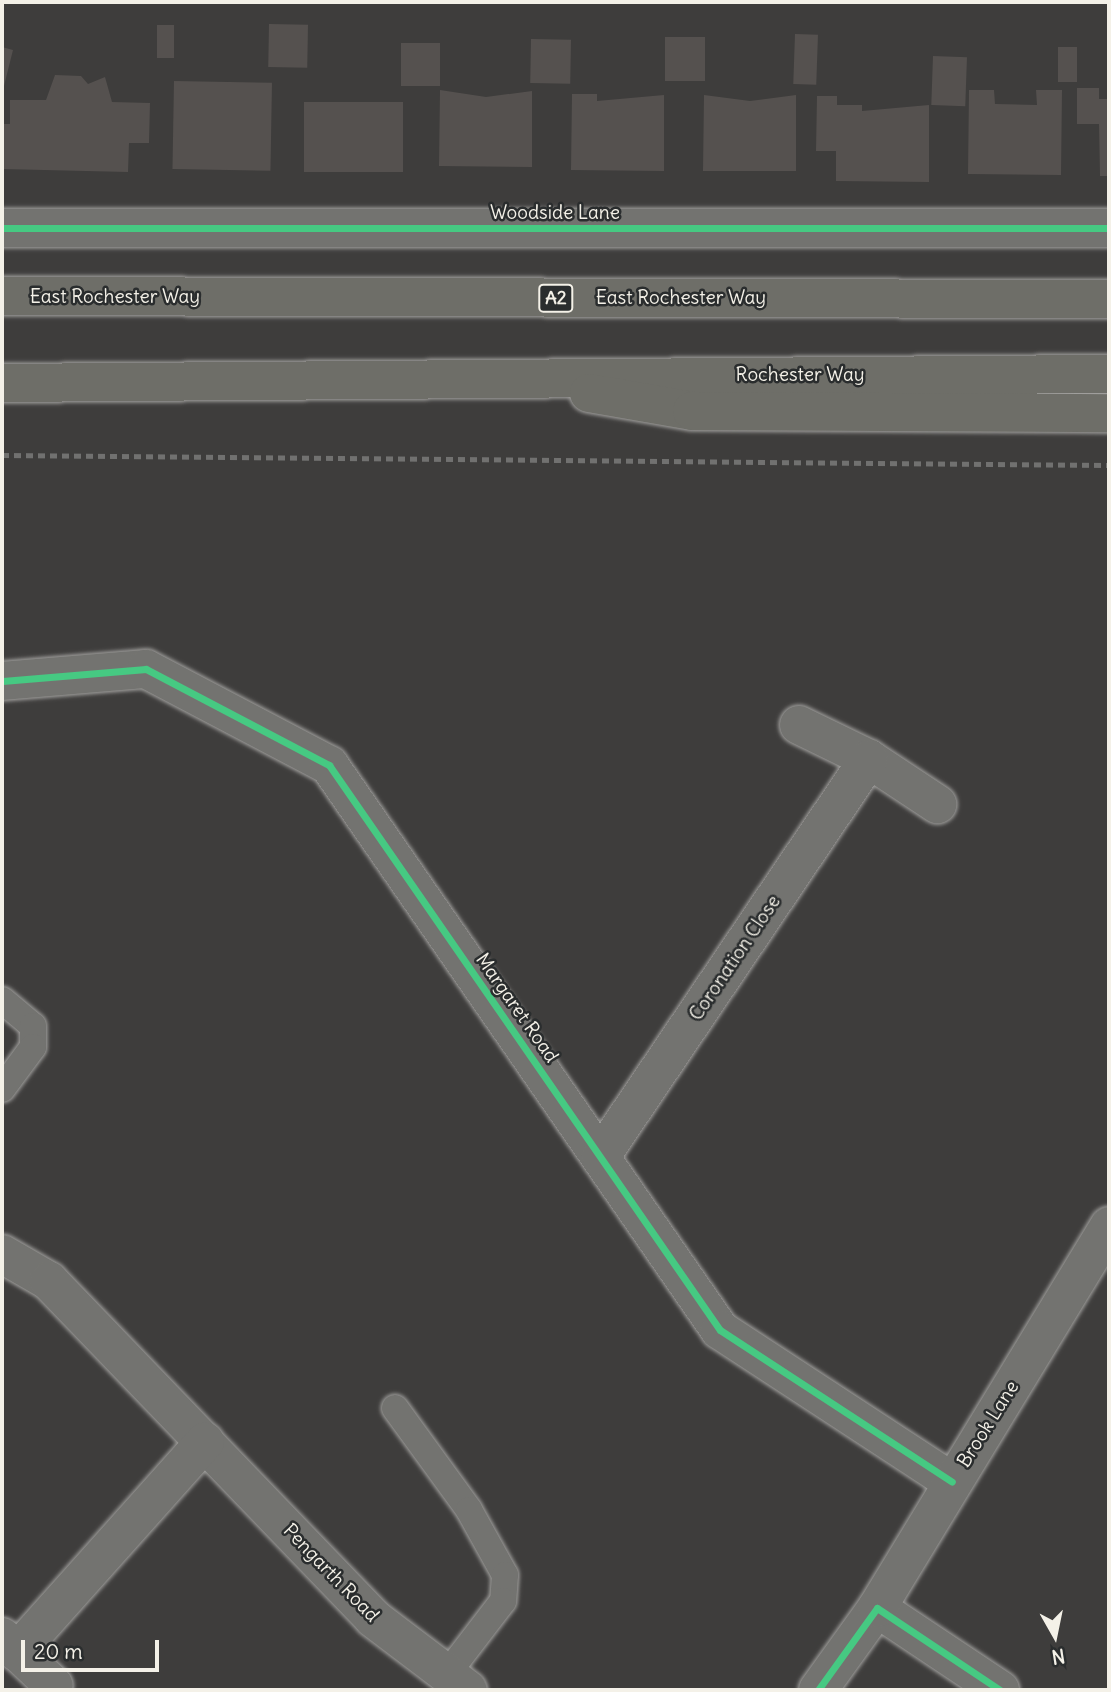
<!DOCTYPE html>
<html>
<head>
<meta charset="utf-8">
<style>
	body { margin:0 }
	#map { position:relative; width:1111px; height:1692px; overflow:hidden; background:#3e3d3c; font-family:Delius,sans-serif }
	div>[style] { position:absolute }
	[style*='--x'] { left:calc(var(--x)*1px); top:calc(var(--y)*1px); width:calc(var(--w)*1px); rotate:calc(var(--a)*1deg) }
	.building>* { inset:0; background:#55514f; transform-origin:0 0 }
	.path>* { height:4.5px; margin-top:-2.25px; transform-origin:0; background:repeating-linear-gradient(90deg,#717170 0 7px,transparent 0 12px) }
	.roads { filter:drop-shadow(0 0 2px #a09f9d) drop-shadow(0 0 2px #a09f9d) }
	.lane>* { height:26px; margin:-13px; padding:0 13px; transform-origin:13px; border-radius:13px; background:#737370 }
	.street>* { height:38px; margin:-19px; padding:0 19px; transform-origin:19px; border-radius:19px; background:#737370 }
	.highway>* { height:38px; margin:-19px; padding:0 19px; transform-origin:19px; border-radius:19px; background:#6e6e68 }
	.cycleway>* { height:7px; margin:-3.5px; padding:0 3.5px; transform-origin:3.5px; border-radius:3.5px; background:#46c982 }
	span { translate:-50% -50%; white-space:nowrap; text-align:center; line-height:1.15; -webkit-text-stroke:5px #2a2d2e; paint-order:stroke }
	.shield-label span { padding:2px 5px; background:#2a2d2e; border:2px solid; border-radius:5px; -webkit-text-stroke-width:0 }
	.shield-label { font-size:18px; color:#f4f1e8; font-weight:700 }
	.street-label { font-size:19px; color:#f4f1e8 }
	.frame { position:absolute; inset:0; border:4px solid #f4f1e8; pointer-events:none }
	.north { position:absolute; left:1020px; top:1601px; width:70px; height:70px; -webkit-text-stroke:5px #2a2d2e; paint-order:stroke; rotate:171deg; font-size:19px; font-weight:700; line-height:28px; text-align:center; color:#f4f1e8 }
	.north::after { content:''; display:block; margin:auto; width:24px; height:32px; background:#f4f1e8; clip-path:polygon(50% 0,100% 100%,50% 72%,0 100%) }
	.scale { position:absolute; left:21px; top:1640px; width:138px; height:32px; box-sizing:border-box; border:4px solid #f4f1e8; border-top:0; padding-left:9px; font-size:21px; line-height:24px; white-space:nowrap; color:#f4f1e8; -webkit-text-stroke:5px #2a2d2e; paint-order:stroke }
</style>
</head>
<body>
<div id="map">
	<div class="building">
		<i style="left:269px;top:24px;width:39px;height:43px;rotate:1deg"></i>
		<i style="left:157px;top:25px;width:17px;height:33px"></i>
		<i style="left:795px;top:34px;width:23px;height:50px;rotate:2deg"></i>
		<i style="left:665px;top:37px;width:40px;height:44px"></i>
		<i style="left:531px;top:39px;width:40px;height:44px;rotate:1deg"></i>
		<i style="left:401px;top:43px;width:39px;height:43px"></i>
		<i style="clip-path:polygon(2px 47px,13px 50px,3px 90px,2px 90px)"></i>
		<i style="left:1058px;top:47px;width:19px;height:35px"></i>
		<i style="left:933px;top:56px;width:34px;height:49px;rotate:2deg"></i>
		<i style="clip-path:polygon(55px 75px,81px 76px,88px 84px,105px 77px,112px 102px,150px 103px,149px 143px,129px 143px,128px 172px,2px 169px,2px 124px,10px 124px,10px 100px,46px 100px)"></i>
		<i style="left:174px;top:81px;width:98px;height:88px;rotate:1deg"></i>
		<i style="clip-path:polygon(1077px 88px,1099px 88px,1099px 99px,1109px 99px,1109px 176px,1100px 176px,1099px 124px,1077px 124px)"></i>
		<i style="clip-path:polygon(440px 90px,486px 97px,532px 91px,532px 167px,439px 166px)"></i>
		<i style="clip-path:polygon(969px 90px,994px 90px,995px 104px,1037px 105px,1036px 90px,1062px 90px,1061px 175px,968px 174px)"></i>
		<i style="clip-path:polygon(572px 94px,597px 94px,597px 101px,664px 95px,664px 171px,571px 170px)"></i>
		<i style="clip-path:polygon(704px 95px,750px 101px,796px 95px,796px 171px,703px 171px)"></i>
		<i style="clip-path:polygon(817px 96px,837px 96px,837px 105px,862px 105px,862px 111px,929px 105px,929px 182px,836px 181px,836px 151px,816px 151px)"></i>
		<i style="left:304px;top:102px;width:99px;height:70px"></i>
	</div>
	<div class="path">
		<i style="--x:2;--y:455;--w:1107;--a:0.52"></i>
	</div>
	<div class="roads">
		<div class="lane">
			<i style="--x:2;--y:1000;--w:40;--a:40"></i>
			<i style="--x:33;--y:1026;--w:21;--a:90"></i>
			<i style="--x:33;--y:1047;--w:52;--a:126.4"></i>
			<i style="--x:395;--y:1408;--w:126;--a:54"></i>
			<i style="--x:469;--y:1510;--w:74;--a:61"></i>
			<i style="--x:505;--y:1575;--w:26;--a:94"></i>
			<i style="--x:503;--y:1601;--w:92;--a:127.5"></i>
		</div>
		<div class="street">
			<i style="--x:2;--y:228;--w:1107;--a:0"></i>
			<i style="--x:2;--y:681;--w:144;--a:-4.8"></i>
			<i style="--x:146;--y:669;--w:207;--a:27.7"></i>
			<i style="--x:329;--y:765;--w:687;--a:55.32"></i>
			<i style="--x:720;--y:1330;--w:277;--a:33.2"></i>
			<i style="--x:799;--y:725;--w:78;--a:25.9"></i>
			<i style="--x:869;--y:759;--w:82;--a:33.5"></i>
			<i style="--x:601;--y:1156;--w:479;--a:-56"></i>
			<i style="--x:2;--y:1254;--w:54;--a:29.9"></i>
			<i style="--x:49;--y:1281;--w:467;--a:46.1"></i>
			<i style="--x:373;--y:1618;--w:119;--a:37.2"></i>
			<i style="--x:877;--y:1608;--w:148;--a:33.7"></i>
			<i style="--x:2;--y:1637;--w:71;--a:43.3"></i>
			<i style="--x:17;--y:1652;--w:282;--a:-48.2"></i>
			<i style="--x:818;--y:1690;--w:101;--a:-54.3"></i>
			<i style="--x:877;--y:1608;--w:447;--a:-58.7"></i>
		</div>
		<div class="highway">
			<i style="--x:2;--y:296;--w:1107;--a:0.16"></i>
			<i style="--x:2;--y:383;--w:1107;--a:-0.47"></i>
			<i style="--x:589;--y:393;--w:105;--a:9.9"></i>
			<i style="--x:692;--y:411;--w:417;--a:0.3"></i>
		</div>
	</div>
	<div class="cycleway">
		<i style="--x:2;--y:228;--w:1107;--a:0"></i>
		<i style="--x:2;--y:681;--w:144;--a:-4.8"></i>
		<i style="--x:146;--y:669;--w:207;--a:27.7"></i>
		<i style="--x:329;--y:765;--w:687;--a:55.32"></i>
		<i style="--x:720;--y:1330;--w:277;--a:33.2"></i>
		<i style="--x:818;--y:1690;--w:101;--a:-54.3"></i>
		<i style="--x:877;--y:1608;--w:148;--a:33.7"></i>
	</div>
	<div class="shield-label">
		<span style="left:556px;top:298px">A2</span>
	</div>
	<div class="street-label">
		<span style="left:555px;top:213px">Woodside Lane</span>
		<span style="left:115px;top:297px">East Rochester Way</span>
		<span style="left:681px;top:298px">East Rochester Way</span>
		<span style="left:800px;top:375px">Rochester Way</span>
		<span style="left:735px;top:958px;rotate:-56deg">Coronation Close</span>
		<span style="left:517px;top:1008px;rotate:55deg">Margaret Road</span>
		<span style="left:988px;top:1424px;rotate:-58deg">Brook Lane</span>
		<span style="left:331px;top:1573px;rotate:46deg">Pengarth Road</span>
	</div>
	<div class="frame"></div>
	<div class="north">N</div>
	<div class="scale">20 m</div>
</div>
</body>
</html>
